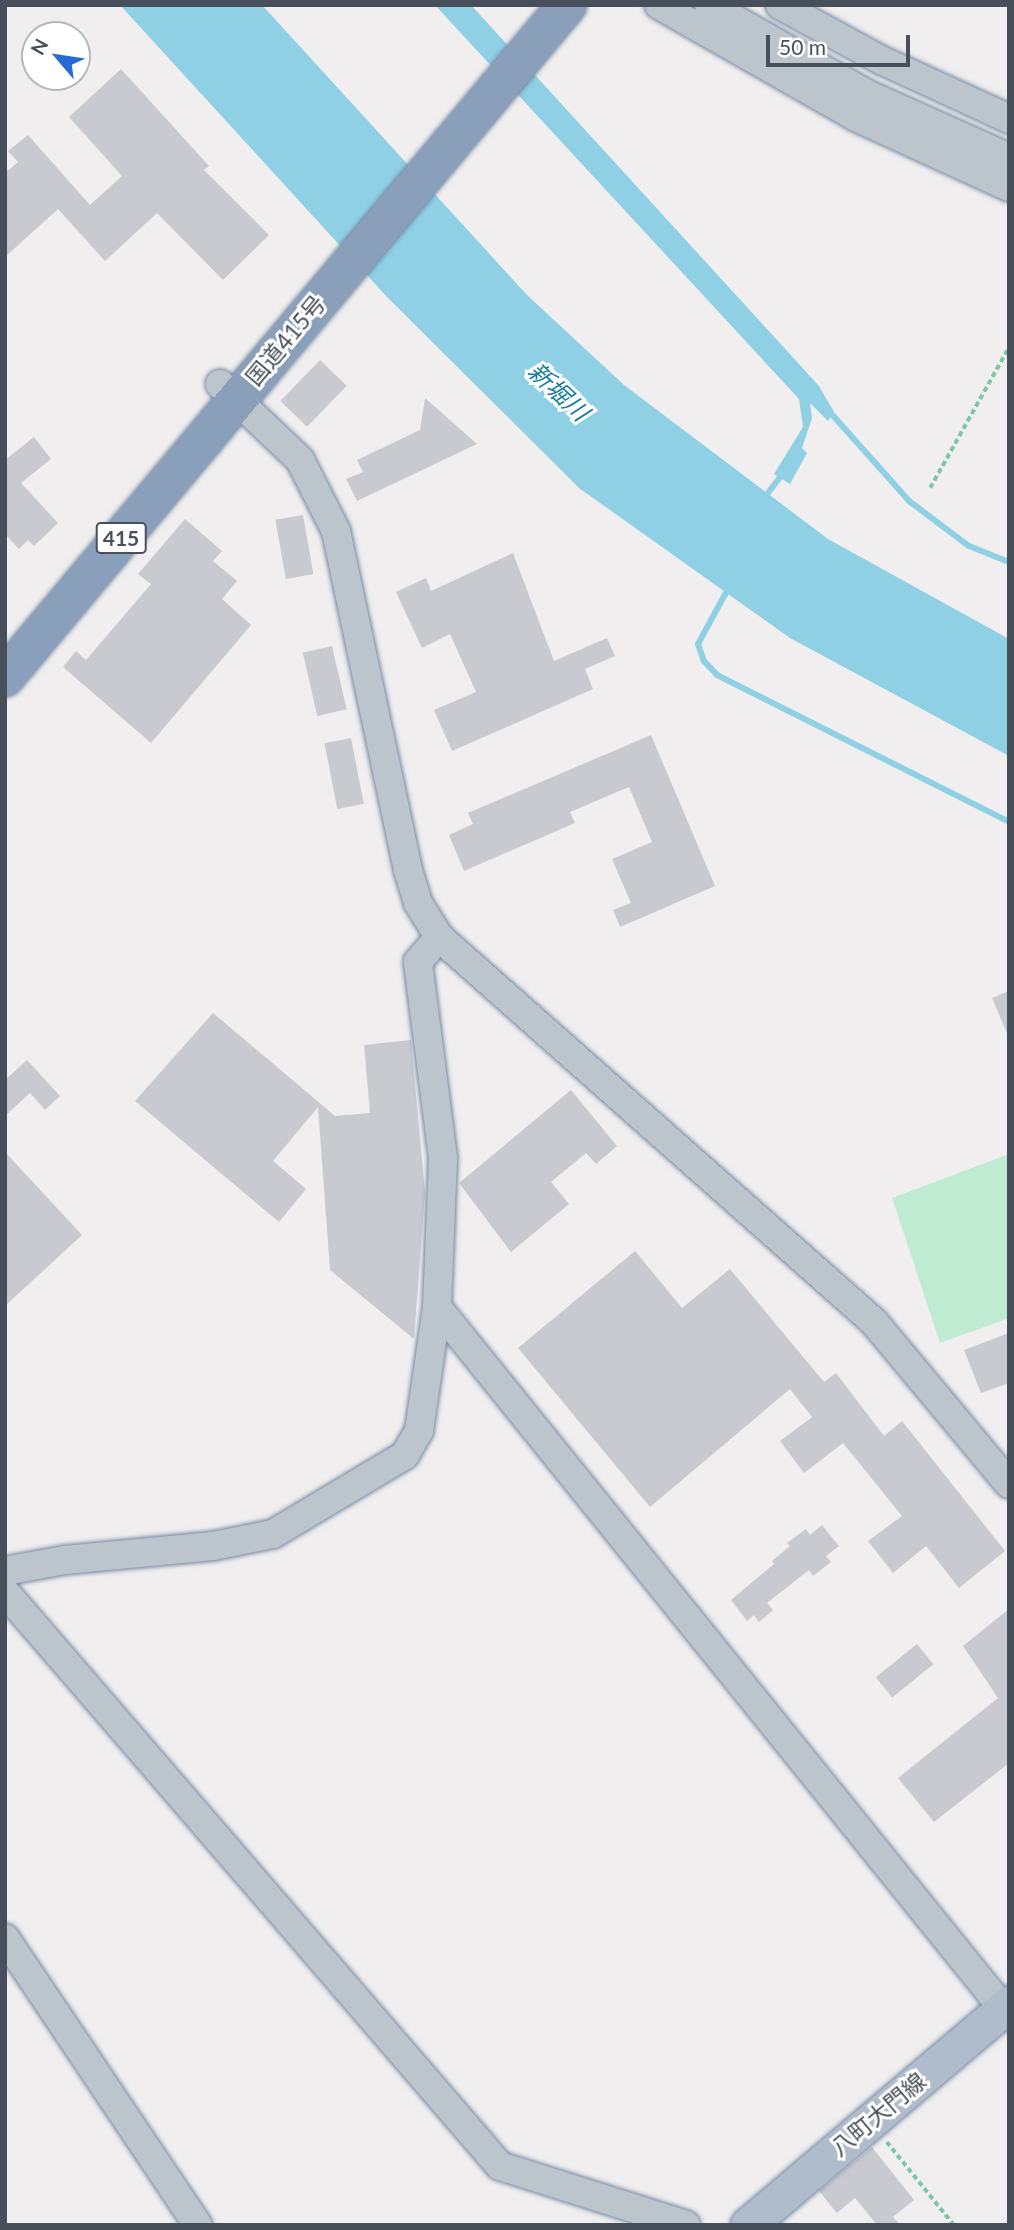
<!DOCTYPE html>
<html>
<head>
<meta charset="utf-8">
<style>
	body { margin:0 }
	#map { position:relative; width:1014px; height:2230px; overflow:hidden; background:#f0eeee; font-family:Lato,"Noto Sans JP",sans-serif }
	div>[style] { position:absolute }
	[style*='--x'] { left:calc(var(--x)*1px); top:calc(var(--y)*1px); width:calc(var(--w)*1px); rotate:calc(var(--a)*1deg) }
	.green>* { inset:0; background:#bfebd2 }
	.water>* { inset:0; background:#8fd0e5 }
	.stream>* { height:6px; margin:-3px; padding:0 3px; transform-origin:3px; border-radius:3px; background:#8fd0e5 }
	.building>* { inset:0; background:#c8cad0; transform-origin:0 0 }
	.path>* { height:3.5px; margin-top:-1.75px; transform-origin:0; background:repeating-linear-gradient(90deg,#79c7a4 0 5px,transparent 0 8.5px) }
	.roads { filter:drop-shadow(0 0 2px #748aa5) drop-shadow(0 0 2px #748aa5) }
	.minor>* { height:28px; margin:-14px; padding:0 14px; transform-origin:14px; border-radius:14px; background:#bdc5cc }
	.major>* { height:35px; margin:-17.5px; padding:0 17.5px; transform-origin:17.5px; border-radius:17.5px; background:#afbccb }
	.highway>* { height:38px; margin:-19px; padding:0 19px; transform-origin:19px; border-radius:19px; background:#899fba }
	span { translate:-50% -50%; white-space:nowrap; text-align:center; line-height:1.15; -webkit-text-stroke:6px #fff; paint-order:stroke }
	.shield-label span { padding:2px 5px; background:#fff; border:2px solid; border-radius:5px; -webkit-text-stroke-width:0 }
	.shield-label { font-size:21px; color:#47505a; font-weight:700 }
	.street-label { font-size:23px; color:#47505a }
	.water-label { font-size:24px; color:#167d9f; font-style:italic }
	.frame { position:absolute; inset:0; border:7px solid #47505a; pointer-events:none }
	.north { position:absolute; left:21px; top:21px; width:70px; height:70px; box-sizing:border-box; background:#fff; border:2px solid #b5b9bd; border-radius:50%; rotate:299deg; font-size:19px; font-weight:700; line-height:28px; text-align:center; color:#47505a }
	.north::after { content:''; display:block; margin:auto; width:24px; height:32px; background:#256bd3; clip-path:polygon(50% 0,100% 100%,50% 72%,0 100%) }
	.scale { position:absolute; left:766px; top:35px; width:144px; height:32px; box-sizing:border-box; border:4px solid #47505a; border-top:0; padding-left:9px; font-size:21px; line-height:24px; white-space:nowrap; color:#47505a; -webkit-text-stroke:5px #fff; paint-order:stroke }
</style>
</head>
<body>
<div id="map">
	<div class="green">
		<i style="clip-path:polygon(1009px 1154px,1009px 1318px,940px 1343px,892px 1198px)"></i>
	</div>
	<div class="water">
		<i style="clip-path:polygon(120px 5px,262px 5px,527px 295px,624px 385px,828px 539px,1009px 639px,1009px 756px,790px 638px,579px 488px,387px 297px)"></i>
		<i style="clip-path:polygon(435px 5px,471px 5px,819px 386px,834px 412px,828px 421px,810px 403px,812px 418px,802px 448px,807px 453px,790px 484px,774px 474px,803px 427px,799px 399px)"></i>
	</div>
	<div class="stream">
		<i style="--x:828;--y:410;--w:122;--a:48.3"></i>
		<i style="--x:909;--y:501;--w:75;--a:36.9"></i>
		<i style="--x:969;--y:546;--w:43;--a:21.8"></i>
		<i style="--x:762;--y:501;--w:35;--a:-53"></i>
		<i style="--x:729;--y:587;--w:65;--a:118.5"></i>
		<i style="--x:698;--y:644;--w:18;--a:71"></i>
		<i style="--x:704;--y:661;--w:19;--a:47"></i>
		<i style="--x:717;--y:675;--w:327;--a:26.7"></i>
	</div>
	<div class="building">
		<i style="clip-path:polygon(121px 69px,209px 166px,204px 170px,269px 235px,223px 280px,157px 213px,105px 261px,58px 209px,5px 257px,5px 173px,18px 162px,8px 151px,28px 135px,90px 205px,122px 176px,69px 117px)"></i>
		<i style="left:320px;top:360px;width:37px;height:57px;rotate:44deg"></i>
		<i style="clip-path:polygon(425px 398px,477px 444px,357px 501px,346px 479px,363px 472px,357px 460px,420px 430px)"></i>
		<i style="clip-path:polygon(34px 437px,51px 459px,21px 483px,58px 523px,34px 546px,28px 540px,19px 549px,5px 534px,5px 460px)"></i>
		<i style="left:303px;top:515px;width:60px;height:28px;rotate:80deg"></i>
		<i style="clip-path:polygon(185px 519px,222px 551px,213px 561px,237px 581px,222px 599px,251px 625px,151px 743px,63px 667px,76px 651px,86px 660px,151px 584px,138px 574px)"></i>
		<i style="clip-path:polygon(513px 553px,554px 661px,607px 638px,615px 656px,585px 669px,593px 689px,452px 751px,434px 710px,476px 692px,450px 634px,422px 648px,396px 592px,426px 578px,431px 591px)"></i>
		<i style="left:332px;top:646px;width:65px;height:30px;rotate:77deg"></i>
		<i style="clip-path:polygon(651px 735px,715px 886px,620px 927px,613px 910px,631px 903px,612px 859px,652px 842px,629px 787px,570px 812px,575px 823px,464px 871px,449px 835px,473px 824px,468px 813px)"></i>
		<i style="left:351px;top:738px;width:67px;height:27px;rotate:79deg"></i>
		<i style="clip-path:polygon(1009px 991px,1009px 1038px,992px 998px)"></i>
		<i style="clip-path:polygon(213px 1013px,335px 1116px,370px 1113px,364px 1045px,411px 1040px,425px 1193px,414px 1339px,330px 1270px,318px 1107px,273px 1161px,306px 1189px,279px 1222px,135px 1101px)"></i>
		<i style="clip-path:polygon(27px 1060px,60px 1096px,45px 1110px,30px 1093px,5px 1116px,5px 1080px)"></i>
		<i style="clip-path:polygon(571px 1090px,617px 1146px,596px 1164px,586px 1153px,551px 1182px,569px 1204px,511px 1252px,459px 1183px)"></i>
		<i style="clip-path:polygon(5px 1152px,82px 1235px,5px 1306px)"></i>
		<i style="clip-path:polygon(635px 1251px,682px 1308px,730px 1269px,824px 1382px,836px 1373px,884px 1436px,902px 1421px,1005px 1551px,959px 1588px,926px 1546px,893px 1573px,868px 1541px,902px 1516px,843px 1443px,804px 1473px,780px 1441px,812px 1417px,790px 1389px,650px 1507px,518px 1348px)"></i>
		<i style="clip-path:polygon(1009px 1333px,1009px 1383px,981px 1393px,964px 1350px)"></i>
		<i style="clip-path:polygon(822px 1525px,839px 1546px,826px 1556px,831px 1562px,813px 1576px,809px 1570px,767px 1603px,773px 1610px,759px 1622px,754px 1615px,747px 1621px,731px 1600px,774px 1564px,772px 1561px,790px 1546px,787px 1543px,806px 1529px,810px 1535px)"></i>
		<i style="clip-path:polygon(1009px 1609px,1009px 1763px,934px 1822px,898px 1778px,998px 1698px,963px 1646px)"></i>
		<i style="left:917px;top:1644px;width:26px;height:53px;rotate:51deg"></i>
		<i style="clip-path:polygon(872px 2147px,914px 2200px,893px 2217px,900px 2225px,877px 2225px,855px 2198px,837px 2213px,819px 2191px)"></i>
	</div>
	<div class="path">
		<i style="--x:930;--y:488;--w:162;--a:-60.7"></i>
		<i style="--x:887;--y:2142;--w:107;--a:51.1"></i>
	</div>
	<div class="roads">
		<div class="minor">
			<i style="--x:659;--y:5;--w:227;--a:29.6"></i>
			<i style="--x:856;--y:117;--w:168;--a:24.6"></i>
			<i style="--x:709;--y:5;--w:184;--a:29.4"></i>
			<i style="--x:869;--y:95;--w:154;--a:24.2"></i>
			<i style="--x:780;--y:5;--w:115;--a:28.6"></i>
			<i style="--x:881;--y:60;--w:141;--a:24.7"></i>
			<i style="--x:220;--y:384;--w:110;--a:43.5"></i>
			<i style="--x:300;--y:460;--w:80;--a:63.1"></i>
			<i style="--x:336;--y:531;--w:347;--a:78"></i>
			<i style="--x:408;--y:870;--w:34;--a:73"></i>
			<i style="--x:418;--y:903;--w:40;--a:58"></i>
			<i style="--x:439;--y:937;--w:581;--a:41.51"></i>
			<i style="--x:874;--y:1322;--w:211;--a:50.2"></i>
			<i style="--x:437;--y:1307;--w:911;--a:51.1"></i>
			<i style="--x:5;--y:1571;--w:61;--a:-10.4"></i>
			<i style="--x:65;--y:1560;--w:149;--a:-5.4"></i>
			<i style="--x:213;--y:1546;--w:61;--a:-11.3"></i>
			<i style="--x:273;--y:1534;--w:154;--a:-30.9"></i>
			<i style="--x:405;--y:1455;--w:28;--a:-60"></i>
			<i style="--x:419;--y:1431;--w:125;--a:-81.7"></i>
			<i style="--x:437;--y:1307;--w:149;--a:-87.7"></i>
			<i style="--x:443;--y:1158;--w:198;--a:-97.3"></i>
			<i style="--x:418;--y:962;--w:33;--a:-50"></i>
			<i style="--x:5;--y:1592;--w:758;--a:49.23"></i>
			<i style="--x:500;--y:2166;--w:195;--a:17.6"></i>
			<i style="--x:5;--y:1938;--w:346;--a:56.1"></i>
		</div>
		<div class="major">
			<i style="--x:748;--y:2225;--w:342;--a:-40.3"></i>
		</div>
		<div class="highway">
			<i style="--x:5;--y:677;--w:876;--a:-50.09"></i>
		</div>
	</div>
	<div class="shield-label">
		<span style="left:121px;top:538px">415</span>
	</div>
	<div class="street-label">
		<span style="left:285px;top:340px;rotate:-50deg">国道415号</span>
		<span style="left:878px;top:2114px;rotate:-40deg">八町大門線</span>
	</div>
	<div class="water-label">
		<span style="left:559px;top:391px;rotate:43deg">新堀川</span>
	</div>
	<div class="frame"></div>
	<div class="north">N</div>
	<div class="scale">50 m</div>
</div>
</body>
</html>
